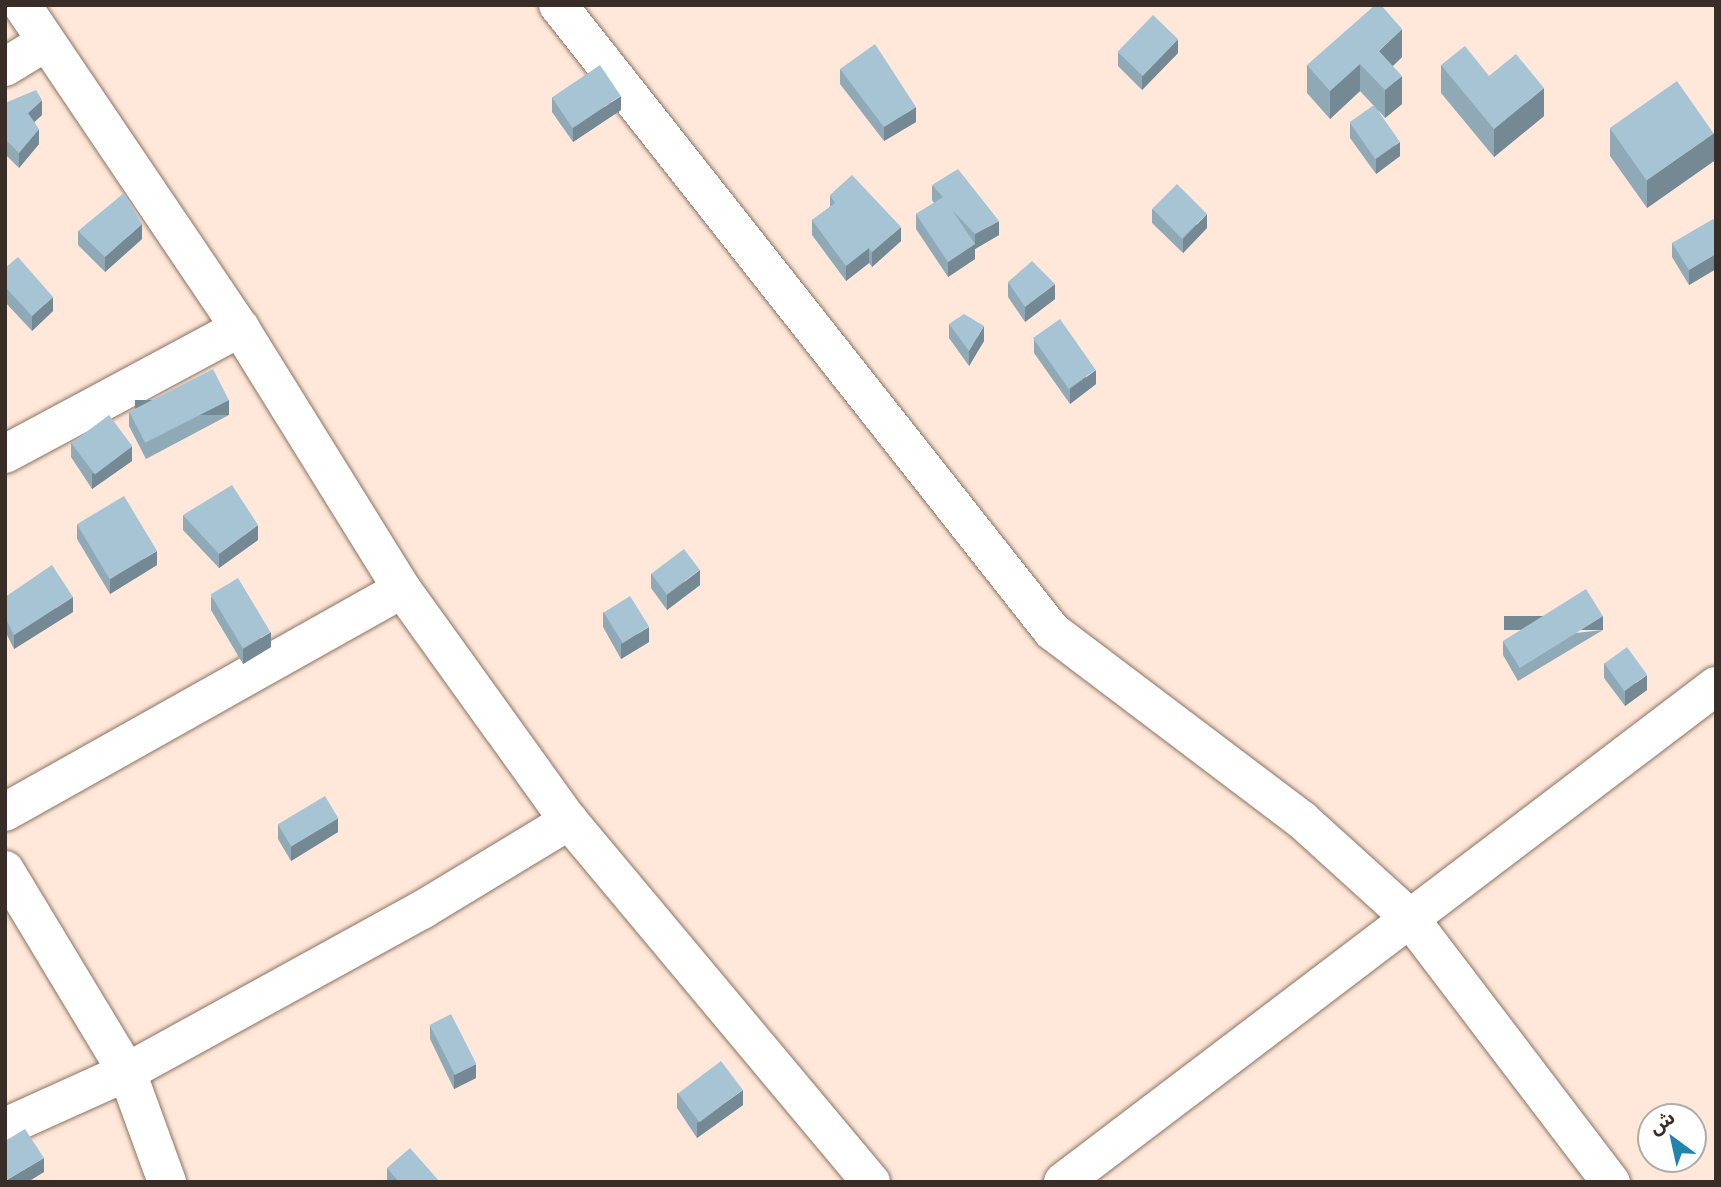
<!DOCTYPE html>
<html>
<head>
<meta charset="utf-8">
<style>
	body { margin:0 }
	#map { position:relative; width:1721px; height:1187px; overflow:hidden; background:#ffe8d9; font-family:"Noto Serif","Noto Sans Arabic",serif }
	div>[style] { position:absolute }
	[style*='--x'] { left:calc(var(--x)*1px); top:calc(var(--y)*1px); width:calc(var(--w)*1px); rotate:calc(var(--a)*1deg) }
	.roads { filter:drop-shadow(0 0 2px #8c7363) drop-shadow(0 0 2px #8c7363) }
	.street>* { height:38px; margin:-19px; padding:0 19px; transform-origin:19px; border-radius:19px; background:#fff }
	.wall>* { inset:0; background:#90a9b7 }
	.shaded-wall>* { inset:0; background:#758995; transform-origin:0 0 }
	.building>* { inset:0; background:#a7c4d5; transform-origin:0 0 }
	span { translate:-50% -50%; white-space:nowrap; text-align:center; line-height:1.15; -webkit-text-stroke:7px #fff; paint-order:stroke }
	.frame { position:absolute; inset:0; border:7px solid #382e27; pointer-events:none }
	.north { position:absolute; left:1637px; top:1103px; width:70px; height:70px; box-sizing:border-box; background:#fff; border:2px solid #afaba9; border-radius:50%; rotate:327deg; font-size:19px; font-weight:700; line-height:28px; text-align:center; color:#382e27 }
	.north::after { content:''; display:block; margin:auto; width:24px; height:32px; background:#2084ae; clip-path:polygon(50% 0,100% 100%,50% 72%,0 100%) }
</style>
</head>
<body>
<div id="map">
	<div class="roads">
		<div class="street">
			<i style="--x:22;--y:5;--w:390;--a:56"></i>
			<i style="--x:240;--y:328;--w:307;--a:58.2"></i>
			<i style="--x:402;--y:589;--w:286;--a:54.3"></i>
			<i style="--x:569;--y:821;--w:471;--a:50.1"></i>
			<i style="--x:558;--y:5;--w:797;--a:51.72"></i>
			<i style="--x:1052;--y:631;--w:313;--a:37.1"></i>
			<i style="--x:1302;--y:820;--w:143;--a:42.2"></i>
			<i style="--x:1408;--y:916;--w:335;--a:52.7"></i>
			<i style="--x:5;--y:67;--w:48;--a:-31.4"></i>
			<i style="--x:5;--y:454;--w:267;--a:-28.2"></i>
			<i style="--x:5;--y:812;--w:455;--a:-29.3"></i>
			<i style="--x:5;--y:870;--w:236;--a:58.9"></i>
			<i style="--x:127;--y:1072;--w:117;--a:70"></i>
			<i style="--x:5;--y:1127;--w:134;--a:-24.3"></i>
			<i style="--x:127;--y:1072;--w:337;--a:-28.8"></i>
			<i style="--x:422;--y:910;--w:172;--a:-31.2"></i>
			<i style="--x:1063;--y:1182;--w:820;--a:-37.22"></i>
		</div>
	</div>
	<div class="wall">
		<i style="clip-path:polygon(1118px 52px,1178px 53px,1142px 90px,1118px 66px)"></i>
		<i style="clip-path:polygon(1402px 57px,1393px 66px,1402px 104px,1385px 118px,1378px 110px,1400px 156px,1376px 174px,1350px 138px,1350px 123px,1374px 106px,1360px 91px,1330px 119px,1307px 93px,1307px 65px)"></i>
		<i style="clip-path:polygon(1441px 65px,1489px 76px,1544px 116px,1494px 157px,1441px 93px)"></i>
		<i style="clip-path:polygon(840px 69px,916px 122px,884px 141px,840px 84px)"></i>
		<i style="clip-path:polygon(552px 97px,621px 110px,573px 142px,552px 112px)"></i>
		<i style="clip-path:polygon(5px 103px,42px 115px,34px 122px,39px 144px,19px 168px,5px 154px)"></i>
		<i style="clip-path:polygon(1610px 128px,1714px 161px,1647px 208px,1610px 156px)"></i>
		<i style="clip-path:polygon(932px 185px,999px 235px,975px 249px,975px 259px,948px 277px,916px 229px,916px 214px,934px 203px,932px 200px)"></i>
		<i style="clip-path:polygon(830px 195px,901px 241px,872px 267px,869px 263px,846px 281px,812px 235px,812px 220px,830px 207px)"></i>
		<i style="clip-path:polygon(1152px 209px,1207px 228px,1183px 253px,1152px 223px)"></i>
		<i style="clip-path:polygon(1716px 223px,1716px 269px,1689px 285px,1672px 257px,1672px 243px)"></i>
		<i style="clip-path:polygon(78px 231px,142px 239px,105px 272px,78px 245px)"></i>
		<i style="clip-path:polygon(5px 268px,53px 311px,32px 331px,5px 302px)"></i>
		<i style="clip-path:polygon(1008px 282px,1055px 299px,1025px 322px,1008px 297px)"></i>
		<i style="clip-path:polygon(949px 324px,984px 341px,969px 366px,949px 338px)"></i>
		<i style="clip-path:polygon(1034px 339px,1096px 384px,1070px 404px,1034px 353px)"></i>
		<i style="clip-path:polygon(129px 412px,229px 415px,146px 459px,129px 426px)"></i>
		<i style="clip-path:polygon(71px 442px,132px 461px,92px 489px,71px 457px)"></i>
		<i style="clip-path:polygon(183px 515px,258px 540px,219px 568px,183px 530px)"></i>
		<i style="clip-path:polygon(77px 524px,157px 565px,110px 594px,77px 539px)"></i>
		<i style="clip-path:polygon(651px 574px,700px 585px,667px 610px,651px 588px)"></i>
		<i style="clip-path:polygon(211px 596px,271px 647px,243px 664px,211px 610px)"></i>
		<i style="clip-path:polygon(5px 597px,73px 612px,14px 649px,5px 631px)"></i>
		<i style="clip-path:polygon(603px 612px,649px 642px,621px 659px,603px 627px)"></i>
		<i style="clip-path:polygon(1603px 630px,1518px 681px,1503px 655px,1503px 641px)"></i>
		<i style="clip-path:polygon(1604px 663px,1647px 690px,1625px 706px,1604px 678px)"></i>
		<i style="clip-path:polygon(278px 824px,338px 832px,291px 861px,278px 839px)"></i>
		<i style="clip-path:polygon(430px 1025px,476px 1078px,454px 1089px,430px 1039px)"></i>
		<i style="clip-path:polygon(677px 1093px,743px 1105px,697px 1138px,677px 1108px)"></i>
		<i style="clip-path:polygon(387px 1168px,440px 1182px,387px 1182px)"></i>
	</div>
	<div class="shaded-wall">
		<i style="clip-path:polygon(1402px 29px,1402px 57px,1379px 79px,1379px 51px)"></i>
		<i style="clip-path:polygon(1178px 39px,1178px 53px,1142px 90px,1142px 76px)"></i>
		<i style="clip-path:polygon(1360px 64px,1360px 91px,1330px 119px,1330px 91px)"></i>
		<i style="clip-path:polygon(1402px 76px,1402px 104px,1385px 118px,1385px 90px)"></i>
		<i style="clip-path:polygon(1544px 88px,1544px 116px,1494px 157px,1494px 129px)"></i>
		<i style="clip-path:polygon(621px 96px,621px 110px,573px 142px,573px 128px)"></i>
		<i style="clip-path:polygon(42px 100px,42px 115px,28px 128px,28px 113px)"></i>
		<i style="clip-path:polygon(916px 107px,916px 122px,884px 141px,884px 127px)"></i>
		<i style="clip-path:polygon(39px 129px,39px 144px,19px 168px,19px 153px)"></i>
		<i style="clip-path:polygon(1714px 133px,1714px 161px,1647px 208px,1647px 180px)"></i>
		<i style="clip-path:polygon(1400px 142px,1400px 156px,1376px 174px,1376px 159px)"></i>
		<i style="clip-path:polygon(1207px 214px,1207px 228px,1183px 253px,1183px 239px)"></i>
		<i style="clip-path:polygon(999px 221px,999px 235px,975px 249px,975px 234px)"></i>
		<i style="clip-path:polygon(142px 224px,142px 239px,105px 272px,105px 257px)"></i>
		<i style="clip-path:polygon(901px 227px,901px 241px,872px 267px,872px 252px)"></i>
		<i style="clip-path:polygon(975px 244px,975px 259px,948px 277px,948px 262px)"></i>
		<i style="clip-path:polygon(869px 248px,869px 263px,846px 281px,846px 266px)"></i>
		<i style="clip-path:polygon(1716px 254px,1716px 269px,1689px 285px,1689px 270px)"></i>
		<i style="clip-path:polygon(1055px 284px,1055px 299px,1025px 322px,1025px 307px)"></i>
		<i style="clip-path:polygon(53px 297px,53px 311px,32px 331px,32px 316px)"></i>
		<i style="clip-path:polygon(984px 326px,984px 341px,969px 366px,969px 351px)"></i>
		<i style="clip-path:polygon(1096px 370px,1096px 384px,1070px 404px,1070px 389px)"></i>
		<i style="left:229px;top:400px;width:15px;height:94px;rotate:90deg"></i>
		<i style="clip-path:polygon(132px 446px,132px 461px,92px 489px,92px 474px)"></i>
		<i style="clip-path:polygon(258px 525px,258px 540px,219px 568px,219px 554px)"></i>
		<i style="clip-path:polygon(157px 551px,157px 565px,110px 594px,110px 579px)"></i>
		<i style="clip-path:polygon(700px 570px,700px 585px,667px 610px,667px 595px)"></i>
		<i style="clip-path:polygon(73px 597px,73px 612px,14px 649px,14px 635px)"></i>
		<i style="left:1603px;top:616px;width:14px;height:99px;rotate:90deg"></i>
		<i style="clip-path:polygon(649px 627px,649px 642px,621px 659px,621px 644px)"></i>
		<i style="clip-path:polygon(271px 632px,271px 647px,243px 664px,243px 649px)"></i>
		<i style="clip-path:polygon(1647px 675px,1647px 690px,1625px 706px,1625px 691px)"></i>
		<i style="clip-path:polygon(338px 818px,338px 832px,291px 861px,291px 846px)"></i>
		<i style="clip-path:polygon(476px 1064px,476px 1078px,454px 1089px,454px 1075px)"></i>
		<i style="clip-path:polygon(743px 1090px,743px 1105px,697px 1138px,697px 1123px)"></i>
		<i style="clip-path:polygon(44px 1158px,44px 1172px,28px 1182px,5px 1182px,5px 1181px)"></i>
	</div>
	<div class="building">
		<i style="clip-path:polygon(1375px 5px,1381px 5px,1402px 29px,1379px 51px,1402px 76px,1385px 90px,1360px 64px,1330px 91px,1307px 65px)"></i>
		<i style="left:1153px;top:15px;width:35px;height:51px;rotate:44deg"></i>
		<i style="clip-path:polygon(875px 44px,916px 107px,884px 127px,840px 69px)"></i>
		<i style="clip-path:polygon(1465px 46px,1489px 76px,1516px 54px,1544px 88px,1494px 129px,1441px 65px)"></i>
		<i style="left:600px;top:65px;width:37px;height:58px;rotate:56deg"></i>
		<i style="left:1677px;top:81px;width:64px;height:82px;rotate:55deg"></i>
		<i style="clip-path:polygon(36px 90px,42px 100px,28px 113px,39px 129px,19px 153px,5px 139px,5px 103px)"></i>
		<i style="left:1374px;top:105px;width:45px;height:30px;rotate:55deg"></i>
		<i style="clip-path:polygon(958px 169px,999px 221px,975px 234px,952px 210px,975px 244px,948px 262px,916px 214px,943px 197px,932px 185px)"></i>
		<i style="clip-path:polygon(852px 175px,901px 227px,872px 252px,869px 248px,846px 266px,812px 220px,835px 203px,830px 195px)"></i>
		<i style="left:1177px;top:184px;width:42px;height:35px;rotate:45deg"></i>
		<i style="clip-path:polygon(124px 193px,142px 224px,105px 257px,78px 231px)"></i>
		<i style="clip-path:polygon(1713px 219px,1716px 223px,1716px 254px,1689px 270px,1672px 243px)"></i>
		<i style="clip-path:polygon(18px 257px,53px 297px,32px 316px,5px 287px,5px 268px)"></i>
		<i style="clip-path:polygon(1032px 261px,1055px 284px,1025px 307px,1008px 282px)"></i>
		<i style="clip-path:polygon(964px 314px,984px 326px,969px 351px,949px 324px)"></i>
		<i style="left:1060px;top:319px;width:62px;height:33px;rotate:55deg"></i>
		<i style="left:213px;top:369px;width:35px;height:94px;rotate:63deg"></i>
		<i style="left:109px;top:415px;width:39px;height:47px;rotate:53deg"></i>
		<i style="clip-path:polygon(232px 485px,258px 525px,219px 554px,183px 515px)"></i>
		<i style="left:124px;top:496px;width:64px;height:55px;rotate:59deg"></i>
		<i style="left:684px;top:549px;width:26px;height:41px;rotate:53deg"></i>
		<i style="clip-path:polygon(52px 565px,73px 597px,14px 635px,5px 617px,5px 597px)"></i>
		<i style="left:238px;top:578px;width:63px;height:32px;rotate:59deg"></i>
		<i style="left:1586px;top:589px;width:32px;height:98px;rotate:58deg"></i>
		<i style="left:630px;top:596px;width:36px;height:31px;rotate:58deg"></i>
		<i style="left:1627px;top:647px;width:34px;height:28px;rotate:54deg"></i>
		<i style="left:325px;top:796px;width:26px;height:55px;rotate:59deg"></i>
		<i style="left:451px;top:1014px;width:56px;height:24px;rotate:63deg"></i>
		<i style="left:721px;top:1061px;width:36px;height:54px;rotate:53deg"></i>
		<i style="clip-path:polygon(25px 1129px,44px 1158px,5px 1181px,5px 1141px)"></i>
		<i style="clip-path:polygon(410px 1148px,440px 1182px,399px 1182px,387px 1168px)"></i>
	</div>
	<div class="frame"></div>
	<div class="north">ش</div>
</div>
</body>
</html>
